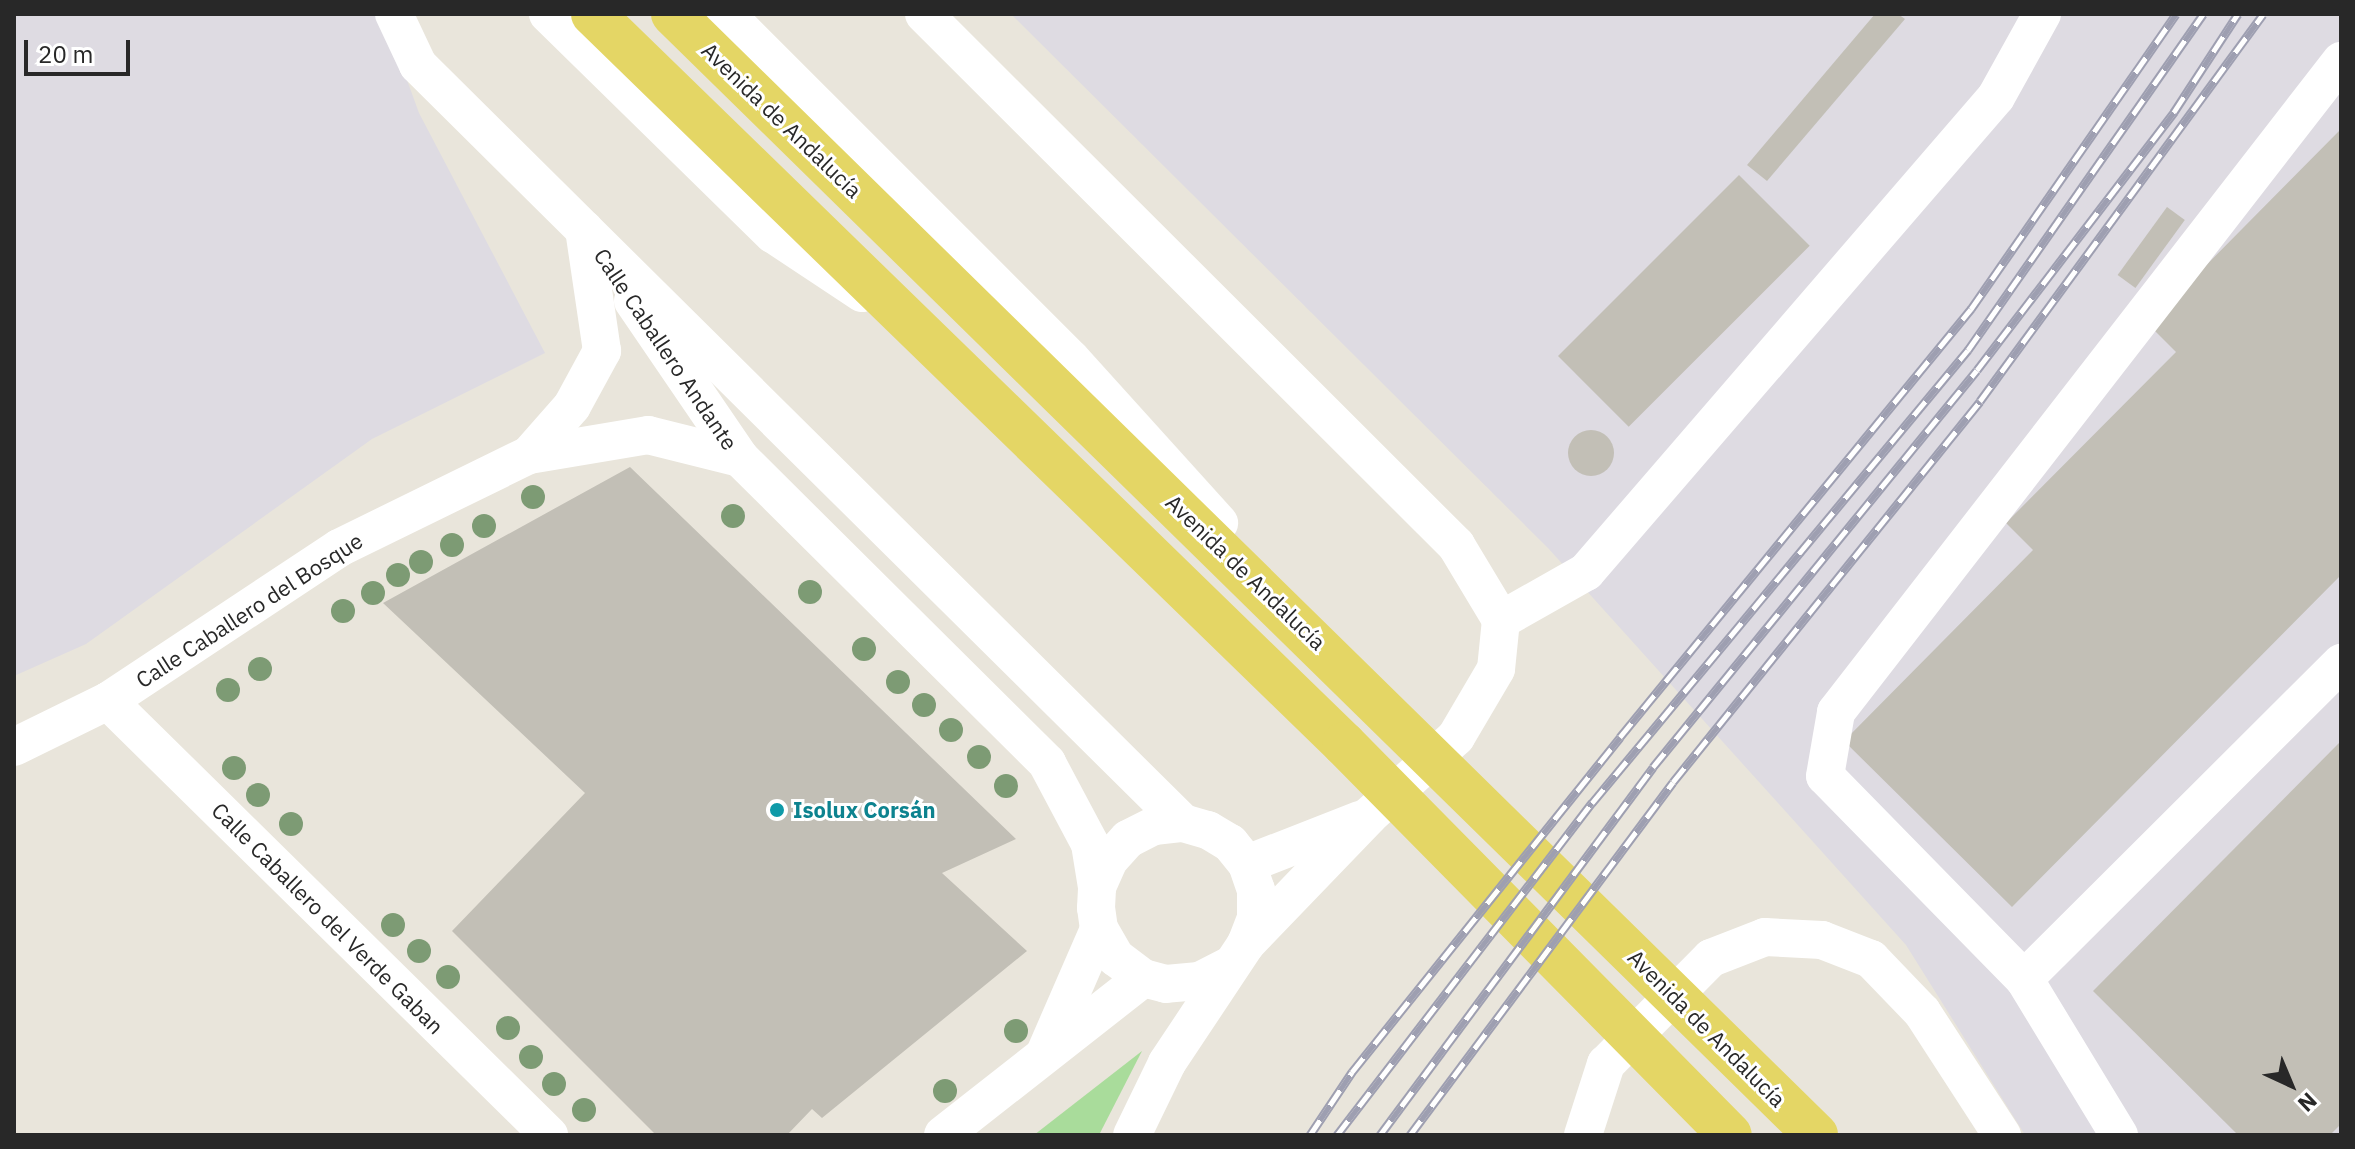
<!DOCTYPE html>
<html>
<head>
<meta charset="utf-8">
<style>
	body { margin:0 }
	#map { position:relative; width:2355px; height:1149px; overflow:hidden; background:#e9e5db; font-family:"IBM Plex Sans",sans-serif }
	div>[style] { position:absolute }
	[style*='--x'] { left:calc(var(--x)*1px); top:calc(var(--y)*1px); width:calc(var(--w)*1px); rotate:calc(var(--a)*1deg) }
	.industrial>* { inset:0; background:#dedbe2 }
	.green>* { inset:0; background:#a9dc9b }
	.building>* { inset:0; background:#c2bfb6; transform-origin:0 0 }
	.round { border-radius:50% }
	.minor>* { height:38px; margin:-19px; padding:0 19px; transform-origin:19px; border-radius:19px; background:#fff }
	.major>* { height:44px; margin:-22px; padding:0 22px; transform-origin:22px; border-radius:22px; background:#e4d665 }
	.rail>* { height:9px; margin-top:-4.5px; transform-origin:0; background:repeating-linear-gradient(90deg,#fff 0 18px,#9e9fb1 0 36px); box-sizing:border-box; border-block:2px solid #9e9fb1 }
	.trees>* { width:24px; height:24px; margin:-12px; border-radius:50%; background:#7d9b74 }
	.dots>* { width:22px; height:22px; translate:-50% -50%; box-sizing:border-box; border:4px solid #fff; border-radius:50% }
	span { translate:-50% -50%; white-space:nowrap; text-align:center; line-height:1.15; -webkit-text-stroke:6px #fff; paint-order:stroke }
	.street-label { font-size:22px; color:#282828 }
	.culture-label { font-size:22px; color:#0d838f; font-weight:700 }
	.left { translate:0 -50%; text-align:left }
	.frame { position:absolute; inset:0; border:16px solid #282828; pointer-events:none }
	.north { position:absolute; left:2251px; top:1045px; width:80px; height:80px; -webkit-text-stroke:6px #fff; paint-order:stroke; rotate:136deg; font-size:22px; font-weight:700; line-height:32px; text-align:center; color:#282828 }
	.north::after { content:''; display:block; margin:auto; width:28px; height:36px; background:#282828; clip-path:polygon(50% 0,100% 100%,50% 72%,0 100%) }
	.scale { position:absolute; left:24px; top:40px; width:106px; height:36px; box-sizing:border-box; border:4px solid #282828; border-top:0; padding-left:10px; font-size:24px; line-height:28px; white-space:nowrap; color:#282828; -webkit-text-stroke:6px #fff; paint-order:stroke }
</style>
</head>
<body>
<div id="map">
	<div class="industrial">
		<i style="clip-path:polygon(14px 14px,383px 14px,419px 113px,545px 353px,372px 439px,86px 644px,14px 676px)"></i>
		<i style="clip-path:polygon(1011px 14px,2341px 14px,2341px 1135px,2025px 1135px,1906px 945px,1548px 548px)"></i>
	</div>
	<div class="green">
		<i style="clip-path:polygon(1142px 1051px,1099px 1135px,1034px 1135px)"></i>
	</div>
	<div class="building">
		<i style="clip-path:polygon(1875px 14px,1898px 14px,1905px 19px,1767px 181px,1747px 165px)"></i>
		<i style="clip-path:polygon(2341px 129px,2341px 575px,2012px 907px,1844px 741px,2033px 550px,2006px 523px,2176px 352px,2148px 324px)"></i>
		<i style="left:1739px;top:175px;width:100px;height:256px;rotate:45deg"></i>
		<i style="left:2167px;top:207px;width:22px;height:84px;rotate:36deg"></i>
		<i class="round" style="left:1568px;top:430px;width:46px;height:46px"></i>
		<i style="clip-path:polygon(630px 467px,1016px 839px,942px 873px,1027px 951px,822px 1118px,812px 1109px,787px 1135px,656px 1135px,452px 931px,585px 793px,383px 603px)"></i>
		<i style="clip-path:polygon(2341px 741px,2341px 1124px,2330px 1135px,2238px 1135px,2093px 991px)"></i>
	</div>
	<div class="minor">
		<i style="--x:394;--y:14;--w:56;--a:64.8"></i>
		<i style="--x:418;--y:65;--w:1077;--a:44.74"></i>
		<i style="--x:548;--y:14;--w:315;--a:44.4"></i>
		<i style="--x:773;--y:234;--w:107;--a:33.5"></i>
		<i style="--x:726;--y:14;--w:488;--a:45"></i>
		<i style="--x:1071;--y:359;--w:221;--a:47.9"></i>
		<i style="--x:924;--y:14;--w:752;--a:44.95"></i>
		<i style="--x:1456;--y:545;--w:87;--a:59"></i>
		<i style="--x:1501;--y:620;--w:49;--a:95.8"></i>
		<i style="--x:1496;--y:669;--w:79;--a:120.5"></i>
		<i style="--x:1456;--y:737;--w:118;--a:137.8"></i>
		<i style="--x:1369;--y:816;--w:178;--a:133.9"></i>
		<i style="--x:1246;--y:944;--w:143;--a:123.6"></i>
		<i style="--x:1167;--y:1063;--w:80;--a:115.9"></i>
		<i style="--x:633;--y:301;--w:190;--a:55.7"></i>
		<i style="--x:740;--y:458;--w:433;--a:44.8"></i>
		<i style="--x:1047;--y:763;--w:92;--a:62"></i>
		<i style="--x:1090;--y:844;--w:44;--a:80.8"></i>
		<i style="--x:529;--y:455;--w:65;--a:-48.7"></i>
		<i style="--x:572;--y:406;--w:63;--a:-61.4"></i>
		<i style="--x:602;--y:351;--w:123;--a:-98.4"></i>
		<i style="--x:1501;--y:620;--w:98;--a:-29.5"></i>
		<i style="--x:1586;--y:572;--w:627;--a:-49.2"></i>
		<i style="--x:1996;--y:97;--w:95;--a:-61"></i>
		<i style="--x:108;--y:701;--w:619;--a:44.54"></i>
		<i style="--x:14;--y:747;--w:105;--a:-26.1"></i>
		<i style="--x:108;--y:701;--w:277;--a:-33.5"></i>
		<i style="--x:339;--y:548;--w:212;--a:-26.1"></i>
		<i style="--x:529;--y:455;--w:121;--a:-9.5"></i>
		<i style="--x:648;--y:435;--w:95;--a:14"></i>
		<i style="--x:1247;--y:864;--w:121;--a:-21.3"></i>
		<i style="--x:1229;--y:966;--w:34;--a:153"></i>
		<i style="--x:1199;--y:981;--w:33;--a:175"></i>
		<i style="--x:1166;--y:984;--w:24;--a:-165"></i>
		<i style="--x:1143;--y:978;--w:34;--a:-143"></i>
		<i style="--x:1116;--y:958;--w:34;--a:-120"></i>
		<i style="--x:1099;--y:929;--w:21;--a:-98"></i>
		<i style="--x:1096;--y:908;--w:21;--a:-87"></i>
		<i style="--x:1097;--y:887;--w:30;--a:-66"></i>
		<i style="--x:1109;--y:860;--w:28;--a:-48"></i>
		<i style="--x:1128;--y:839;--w:29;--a:-27"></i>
		<i style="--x:1154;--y:826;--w:29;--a:-6"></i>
		<i style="--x:1183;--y:823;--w:26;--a:16"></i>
		<i style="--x:1208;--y:830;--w:26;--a:31"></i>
		<i style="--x:1230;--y:843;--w:27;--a:51"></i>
		<i style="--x:1247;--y:864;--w:28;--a:71"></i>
		<i style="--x:1256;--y:890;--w:28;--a:90"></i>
		<i style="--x:1256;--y:918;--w:28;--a:111"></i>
		<i style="--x:2024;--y:979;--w:284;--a:-134.4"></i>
		<i style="--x:1825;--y:776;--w:65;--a:-80.2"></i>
		<i style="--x:1836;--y:712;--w:824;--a:-52.2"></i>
		<i style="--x:1046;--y:1051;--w:133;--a:-66.5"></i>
		<i style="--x:943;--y:1135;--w:254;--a:-38.1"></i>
		<i style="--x:1583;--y:1135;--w:75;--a:-72.1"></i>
		<i style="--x:1606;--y:1064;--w:149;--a:-45.3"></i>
		<i style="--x:1711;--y:958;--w:58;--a:-21.3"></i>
		<i style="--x:1765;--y:937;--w:57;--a:3"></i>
		<i style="--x:1822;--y:940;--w:53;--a:21.2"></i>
		<i style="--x:1871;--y:959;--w:74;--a:46.1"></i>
		<i style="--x:1922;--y:1012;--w:147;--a:57"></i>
		<i style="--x:2119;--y:1135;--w:183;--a:-121.3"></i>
		<i style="--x:2024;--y:979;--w:448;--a:-44.9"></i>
	</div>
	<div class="major">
		<i style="--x:593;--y:14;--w:1047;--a:44.19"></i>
		<i style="--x:1344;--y:744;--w:549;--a:45.37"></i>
		<i style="--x:673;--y:14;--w:1601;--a:44.44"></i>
	</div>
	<div class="rail">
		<i style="--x:1310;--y:1135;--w:76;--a:-56.3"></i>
		<i style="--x:1352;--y:1072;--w:429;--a:-51.3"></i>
		<i style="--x:1620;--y:737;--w:554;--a:-50.65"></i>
		<i style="--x:1971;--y:309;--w:359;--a:-55.2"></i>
		<i style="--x:1337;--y:1135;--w:419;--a:-52.5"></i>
		<i style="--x:1592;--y:803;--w:589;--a:-50.31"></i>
		<i style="--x:1968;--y:350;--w:410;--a:-55"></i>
		<i style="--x:1380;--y:1135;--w:458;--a:-53.4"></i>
		<i style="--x:1653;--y:767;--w:512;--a:-50.78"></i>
		<i style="--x:1977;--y:370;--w:325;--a:-52.6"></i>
		<i style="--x:2174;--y:112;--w:117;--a:-56.9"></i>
		<i style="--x:1410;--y:1135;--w:440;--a:-53.3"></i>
		<i style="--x:1673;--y:782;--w:489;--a:-51.1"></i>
		<i style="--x:1980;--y:401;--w:479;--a:-53.8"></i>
	</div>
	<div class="trees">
		<i style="left:533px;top:497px"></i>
		<i style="left:733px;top:516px"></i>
		<i style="left:484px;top:526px"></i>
		<i style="left:452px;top:545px"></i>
		<i style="left:421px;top:562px"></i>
		<i style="left:398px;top:575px"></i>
		<i style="left:810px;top:592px"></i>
		<i style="left:373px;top:593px"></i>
		<i style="left:343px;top:611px"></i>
		<i style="left:864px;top:649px"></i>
		<i style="left:260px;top:669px"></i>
		<i style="left:898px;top:682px"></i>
		<i style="left:228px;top:690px"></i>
		<i style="left:924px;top:705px"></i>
		<i style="left:951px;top:730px"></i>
		<i style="left:979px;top:757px"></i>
		<i style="left:234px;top:768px"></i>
		<i style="left:1006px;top:786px"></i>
		<i style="left:258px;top:795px"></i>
		<i style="left:291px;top:824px"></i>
		<i style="left:393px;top:925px"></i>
		<i style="left:419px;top:951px"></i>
		<i style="left:448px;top:977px"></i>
		<i style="left:508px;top:1028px"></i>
		<i style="left:1016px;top:1031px"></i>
		<i style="left:531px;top:1057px"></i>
		<i style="left:554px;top:1084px"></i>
		<i style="left:945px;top:1091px"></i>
		<i style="left:584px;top:1110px"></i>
	</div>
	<div class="dots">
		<i style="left:777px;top:810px;background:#0f9aa8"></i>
	</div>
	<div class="street-label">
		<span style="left:782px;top:120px;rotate:44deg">Avenida de Andalucía</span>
		<span style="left:666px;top:349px;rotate:56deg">Calle Caballero Andante</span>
		<span style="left:1246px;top:572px;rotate:44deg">Avenida de Andalucía</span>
		<span style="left:249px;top:610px;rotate:-33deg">Calle Caballero del Bosque</span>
		<span style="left:328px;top:918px;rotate:45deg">Calle Caballero del Verde Gaban</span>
		<span style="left:1707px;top:1028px;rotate:45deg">Avenida de Andalucía</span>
	</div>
	<div class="culture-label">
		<span class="left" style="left:793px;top:810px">Isolux Corsán</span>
	</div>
	<div class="frame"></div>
	<div class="north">N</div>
	<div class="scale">20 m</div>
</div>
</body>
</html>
